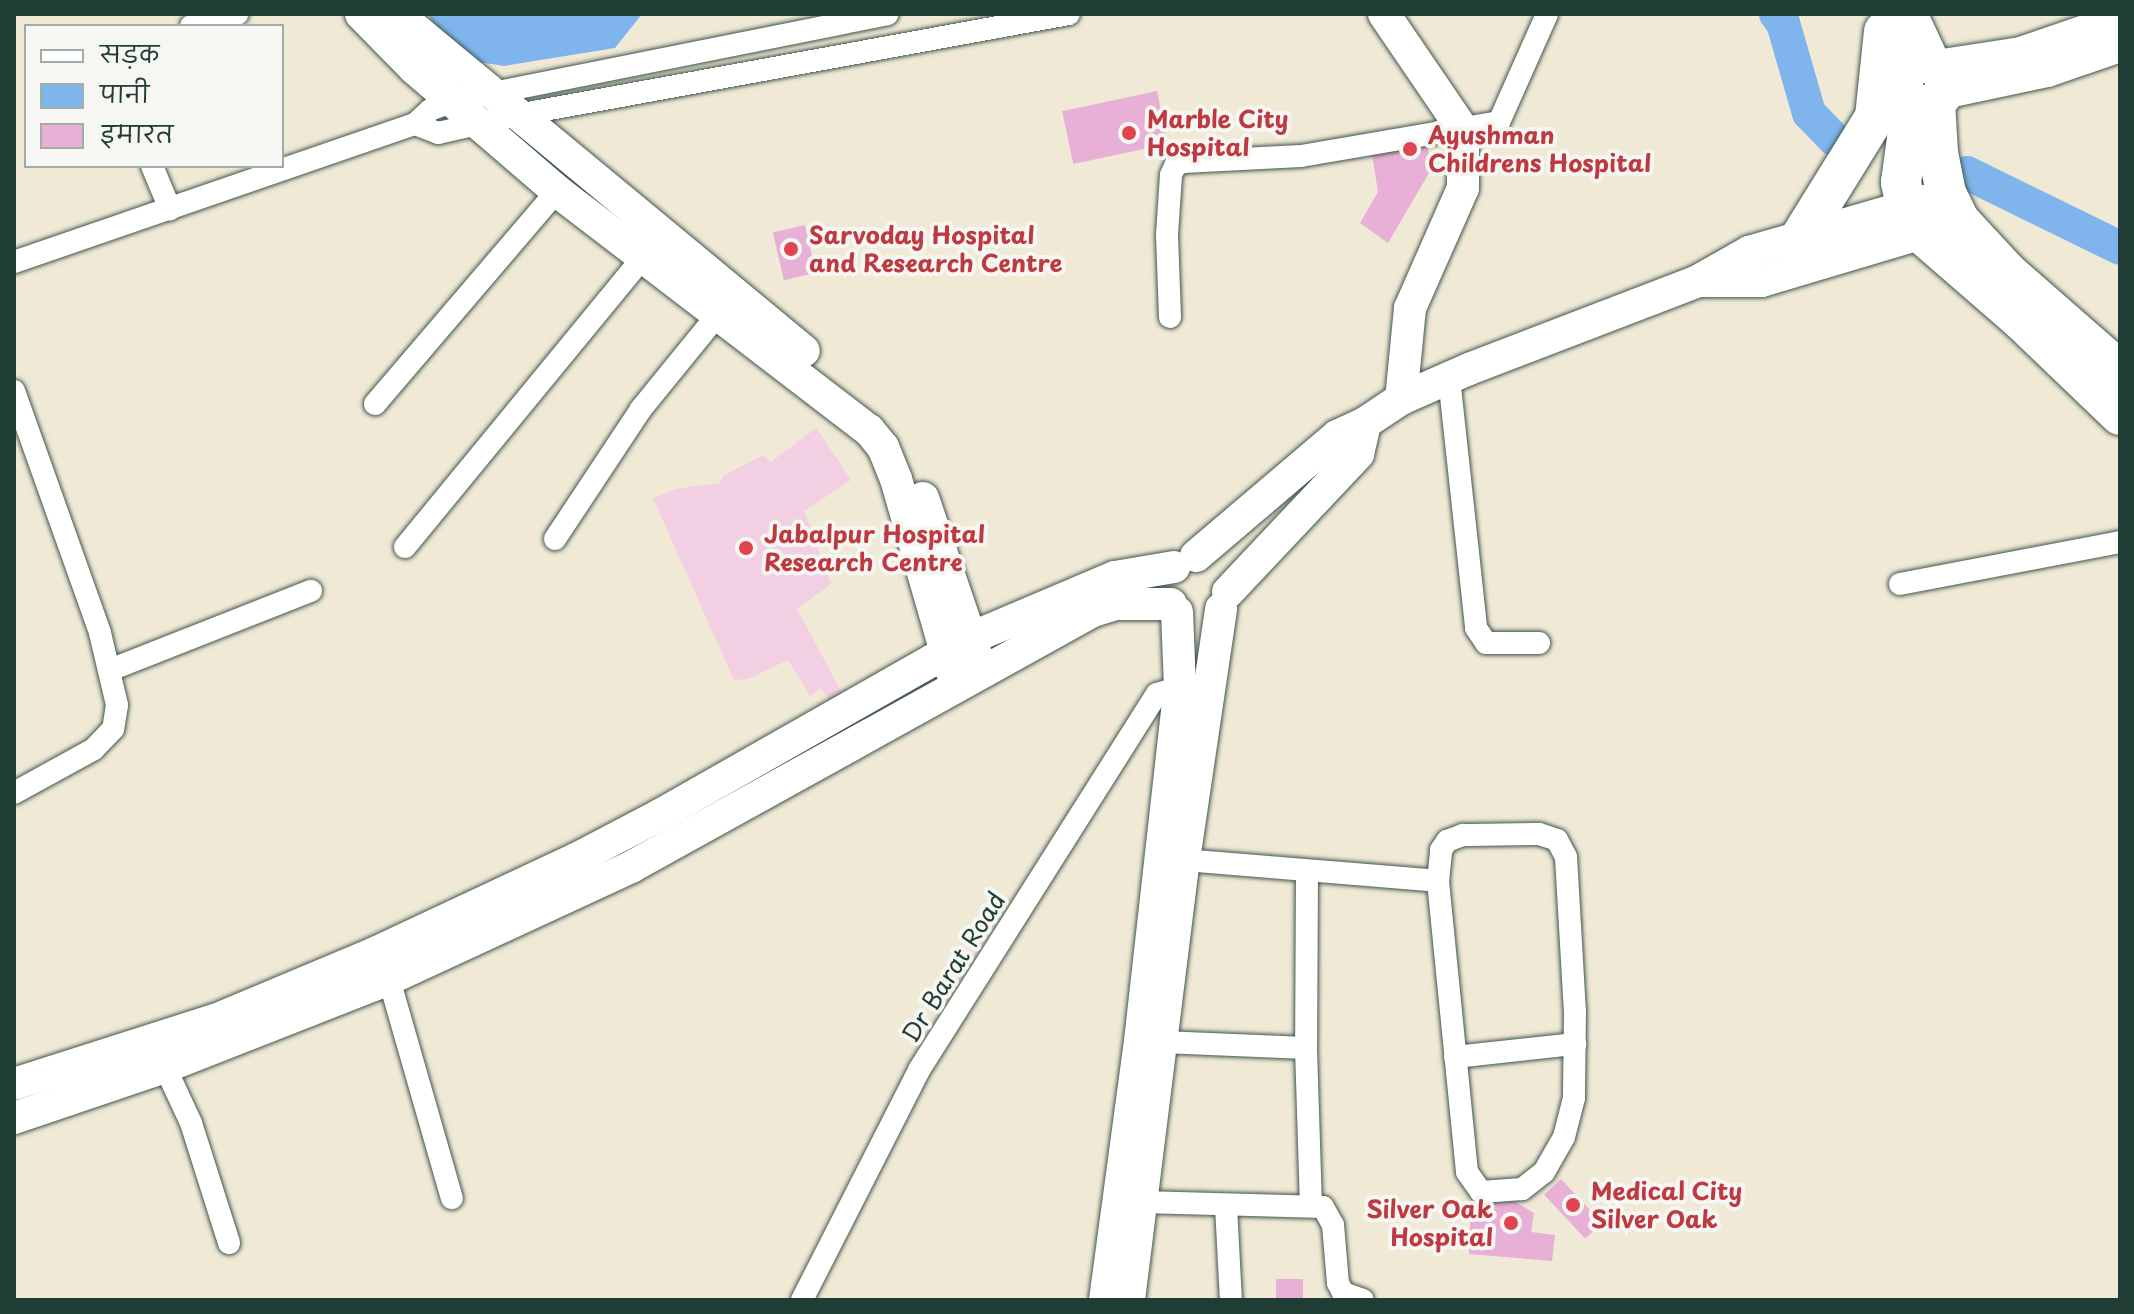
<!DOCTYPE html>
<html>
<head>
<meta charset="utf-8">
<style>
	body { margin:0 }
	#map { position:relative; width:2134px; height:1314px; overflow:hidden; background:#f0e9d5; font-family:"Playpen Sans","Playpen Sans Deva",sans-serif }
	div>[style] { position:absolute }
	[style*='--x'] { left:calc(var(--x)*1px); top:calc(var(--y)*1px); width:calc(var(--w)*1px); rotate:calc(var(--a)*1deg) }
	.built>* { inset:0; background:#f2cfe2 }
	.water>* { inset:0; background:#7fb4ed }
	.river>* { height:34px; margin:-17px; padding:0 17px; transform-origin:17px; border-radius:17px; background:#7fb4ed }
	.building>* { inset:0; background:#e8b0d6; transform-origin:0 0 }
	.roads { filter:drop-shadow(0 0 2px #3e574c) drop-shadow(0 0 2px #3e574c) }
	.street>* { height:22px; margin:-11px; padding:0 11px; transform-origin:11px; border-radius:11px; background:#fff }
	.secondary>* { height:32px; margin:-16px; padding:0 16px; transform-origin:16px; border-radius:16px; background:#fff }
	.highway>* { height:40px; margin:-20px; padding:0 20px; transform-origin:20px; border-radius:20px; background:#fff }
	.highway>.ring { margin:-20px; padding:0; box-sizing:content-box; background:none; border:40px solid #fff; border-radius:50% }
	.dots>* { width:22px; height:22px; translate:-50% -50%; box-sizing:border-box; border:4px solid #f6f6f2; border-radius:50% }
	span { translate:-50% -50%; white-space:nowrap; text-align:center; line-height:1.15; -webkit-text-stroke:8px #f6f6f2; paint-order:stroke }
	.health-label { font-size:24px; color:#be3a42; font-weight:700 }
	.left { translate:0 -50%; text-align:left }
	.right { translate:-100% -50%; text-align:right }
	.street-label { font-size:24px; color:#1f3d34 }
	.frame { position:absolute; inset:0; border:16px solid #1f3d34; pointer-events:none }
	.legend { position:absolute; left:24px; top:24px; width:260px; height:144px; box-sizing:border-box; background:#f6f6f2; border:2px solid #a0aca6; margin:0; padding:10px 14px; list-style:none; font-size:24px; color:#1f3d34 }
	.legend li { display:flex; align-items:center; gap:16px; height:40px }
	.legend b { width:40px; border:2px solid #a0aca6 }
</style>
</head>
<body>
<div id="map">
	<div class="built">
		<i style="clip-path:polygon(816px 428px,851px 480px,804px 511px,831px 584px,797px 609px,842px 693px,831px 702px,821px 688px,810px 696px,788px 660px,748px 679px,734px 680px,653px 498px,676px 489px,720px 483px,723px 476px,763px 455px,771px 462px)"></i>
	</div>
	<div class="water">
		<i style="clip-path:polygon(428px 14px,642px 14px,615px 48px,504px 66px,455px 58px)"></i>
	</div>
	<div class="river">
		<i style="--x:1776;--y:14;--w:11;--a:52"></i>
		<i style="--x:1783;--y:23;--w:94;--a:73.9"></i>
		<i style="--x:1809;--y:113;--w:37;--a:46"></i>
		<i style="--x:1967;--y:173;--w:170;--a:26.1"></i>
	</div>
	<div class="building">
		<i style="left:1157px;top:91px;width:54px;height:97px;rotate:78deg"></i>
		<i style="clip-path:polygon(1427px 144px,1432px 168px,1388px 243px,1360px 223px,1378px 192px,1371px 148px)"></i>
		<i style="left:805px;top:225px;width:49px;height:33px;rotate:77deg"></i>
		<i style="left:1561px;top:1179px;width:60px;height:23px;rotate:47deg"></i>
		<i style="clip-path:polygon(1509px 1198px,1534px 1213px,1531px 1232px,1555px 1235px,1552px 1261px,1469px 1254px,1471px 1202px)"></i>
		<i style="left:1303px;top:1279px;width:21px;height:27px;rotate:90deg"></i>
	</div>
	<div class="roads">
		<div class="street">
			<i style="--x:191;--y:26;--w:48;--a:-14.6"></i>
			<i style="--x:415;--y:124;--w:25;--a:21"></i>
			<i style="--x:438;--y:133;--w:81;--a:-12.8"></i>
			<i style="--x:517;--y:115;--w:561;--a:-10.37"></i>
			<i style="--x:152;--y:166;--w:47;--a:67.3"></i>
			<i style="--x:14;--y:262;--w:424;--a:-19"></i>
			<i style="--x:415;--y:124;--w:21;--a:-43"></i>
			<i style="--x:430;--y:110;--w:25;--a:-21"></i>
			<i style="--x:453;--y:101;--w:443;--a:-11.3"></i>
			<i style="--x:1170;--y:317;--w:82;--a:-92.1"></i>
			<i style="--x:1167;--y:235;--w:60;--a:-86.2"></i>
			<i style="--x:1171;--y:175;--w:10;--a:-66"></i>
			<i style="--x:1175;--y:166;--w:9;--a:-27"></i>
			<i style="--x:1183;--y:162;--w:118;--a:-2.9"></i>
			<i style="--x:1301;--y:156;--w:201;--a:-9.7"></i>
			<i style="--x:1499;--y:122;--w:118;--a:-66"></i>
			<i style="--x:1449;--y:378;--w:251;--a:83.8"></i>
			<i style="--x:1476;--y:628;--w:18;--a:56"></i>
			<i style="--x:1486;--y:643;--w:53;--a:0"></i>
			<i style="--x:14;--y:391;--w:257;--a:70.4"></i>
			<i style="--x:100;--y:633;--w:74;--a:76.7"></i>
			<i style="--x:117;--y:705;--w:24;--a:99"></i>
			<i style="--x:113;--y:729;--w:28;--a:134"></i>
			<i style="--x:94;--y:749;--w:91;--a:151.2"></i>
			<i style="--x:375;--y:404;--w:280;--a:-49.5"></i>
			<i style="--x:555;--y:539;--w:156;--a:-56.5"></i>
			<i style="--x:641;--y:409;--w:124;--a:-50.9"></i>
			<i style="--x:405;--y:547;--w:374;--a:-50.6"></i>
			<i style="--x:1900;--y:584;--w:224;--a:-10.8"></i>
			<i style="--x:110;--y:670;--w:216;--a:-21.5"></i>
			<i style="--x:1539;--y:834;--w:19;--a:18"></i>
			<i style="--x:1557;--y:840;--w:19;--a:62"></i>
			<i style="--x:1566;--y:857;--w:154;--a:86.7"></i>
			<i style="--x:1575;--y:1011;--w:87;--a:90.7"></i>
			<i style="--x:1574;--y:1098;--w:40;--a:104.4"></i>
			<i style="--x:1564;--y:1137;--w:40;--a:119.7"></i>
			<i style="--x:1544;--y:1172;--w:28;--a:142"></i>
			<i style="--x:1522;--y:1189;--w:41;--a:175.8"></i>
			<i style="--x:1481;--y:1192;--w:24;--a:-125"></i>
			<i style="--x:1467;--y:1172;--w:292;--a:-95.7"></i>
			<i style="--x:1438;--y:881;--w:31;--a:-84"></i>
			<i style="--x:1441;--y:850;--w:11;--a:-56"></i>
			<i style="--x:1447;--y:841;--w:17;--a:-21"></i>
			<i style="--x:1463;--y:835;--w:76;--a:-0.8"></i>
			<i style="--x:1184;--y:860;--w:255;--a:4.7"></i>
			<i style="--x:1307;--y:872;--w:176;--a:90.3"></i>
			<i style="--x:1306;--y:1048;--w:156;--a:88.2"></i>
			<i style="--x:389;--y:979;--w:228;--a:74"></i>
			<i style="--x:1162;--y:1042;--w:144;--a:2.4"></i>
			<i style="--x:1455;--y:1057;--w:121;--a:-6.2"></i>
			<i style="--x:165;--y:1067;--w:62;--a:65.1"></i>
			<i style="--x:191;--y:1123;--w:126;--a:72.4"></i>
			<i style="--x:1142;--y:1202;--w:181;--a:1.6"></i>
			<i style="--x:1323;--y:1207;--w:21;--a:61"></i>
			<i style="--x:1333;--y:1225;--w:58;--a:85.1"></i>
			<i style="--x:1338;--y:1283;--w:11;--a:63"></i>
			<i style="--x:1343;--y:1293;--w:21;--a:19"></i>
			<i style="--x:1226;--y:1206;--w:94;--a:87"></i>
			<i style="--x:802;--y:1300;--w:258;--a:-63"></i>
			<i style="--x:919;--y:1070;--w:445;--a:-57.7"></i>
			<i style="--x:1157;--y:694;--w:24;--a:-17"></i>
		</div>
		<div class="secondary">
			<i style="--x:361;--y:14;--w:76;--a:45.5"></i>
			<i style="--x:414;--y:68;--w:189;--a:40.7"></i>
			<i style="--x:557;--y:191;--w:393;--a:37.5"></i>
			<i style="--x:869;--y:430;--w:22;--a:51"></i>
			<i style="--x:883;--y:447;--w:35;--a:68"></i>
			<i style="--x:896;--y:479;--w:199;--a:73.9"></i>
			<i style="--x:397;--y:14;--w:528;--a:39.63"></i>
			<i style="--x:1384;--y:14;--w:140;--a:55.7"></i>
			<i style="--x:1463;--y:130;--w:58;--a:90"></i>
			<i style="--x:1463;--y:188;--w:131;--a:113.8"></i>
			<i style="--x:1410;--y:308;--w:91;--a:95.6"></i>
			<i style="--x:1936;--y:66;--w:86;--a:-8.7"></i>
			<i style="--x:2021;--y:53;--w:105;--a:-19"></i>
			<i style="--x:1943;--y:93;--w:106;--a:-11.9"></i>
			<i style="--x:2047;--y:71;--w:77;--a:-18.9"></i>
			<i style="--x:1701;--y:281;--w:61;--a:0"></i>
			<i style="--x:1762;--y:281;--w:189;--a:-16.6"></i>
			<i style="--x:923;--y:498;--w:166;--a:71.3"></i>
			<i style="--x:1196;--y:556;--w:185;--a:-40.4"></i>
			<i style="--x:1337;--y:436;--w:31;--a:-25"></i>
			<i style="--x:1365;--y:423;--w:43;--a:-33.7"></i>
			<i style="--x:1401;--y:399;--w:74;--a:-23.8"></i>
			<i style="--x:1469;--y:369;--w:245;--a:-21"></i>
			<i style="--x:1698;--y:281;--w:59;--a:-29.6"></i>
			<i style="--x:1749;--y:252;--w:187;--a:-16.1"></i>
			<i style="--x:1228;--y:592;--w:190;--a:-46.7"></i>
			<i style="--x:1358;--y:454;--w:32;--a:-77"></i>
			<i style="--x:14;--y:1084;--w:211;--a:-17.7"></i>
			<i style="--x:215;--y:1020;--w:173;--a:-22.7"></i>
			<i style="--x:375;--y:953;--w:224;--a:-25.1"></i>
			<i style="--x:578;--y:858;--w:93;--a:-27.7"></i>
			<i style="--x:660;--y:815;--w:358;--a:-29.6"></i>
			<i style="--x:971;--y:638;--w:156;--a:-23"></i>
			<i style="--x:1115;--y:577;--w:60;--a:-9.6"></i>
			<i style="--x:14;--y:1118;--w:159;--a:-18.7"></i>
			<i style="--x:165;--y:1067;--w:241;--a:-21.4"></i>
			<i style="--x:389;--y:979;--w:267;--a:-24.8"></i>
			<i style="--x:631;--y:867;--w:528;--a:-28.99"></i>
			<i style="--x:1093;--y:611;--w:24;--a:-17"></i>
			<i style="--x:1116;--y:604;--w:55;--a:0"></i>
			<i style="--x:1105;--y:1300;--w:261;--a:-82.3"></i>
			<i style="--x:1140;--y:1041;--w:356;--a:-83.6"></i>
			<i style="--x:1180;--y:687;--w:75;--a:-92.3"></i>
			<i style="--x:1129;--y:1300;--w:443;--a:-82.9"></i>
			<i style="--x:1184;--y:860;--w:254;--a:-81.6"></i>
		</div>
		<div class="highway">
			<i style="--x:1907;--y:14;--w:54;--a:64.9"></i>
			<i class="ring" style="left:1903px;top:63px;width:2px;height:2px"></i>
			<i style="--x:1912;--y:102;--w:81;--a:97.8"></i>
			<i style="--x:1901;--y:182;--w:25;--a:79"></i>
			<i style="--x:1906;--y:207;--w:33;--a:59"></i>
			<i style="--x:1923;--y:235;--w:130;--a:40.9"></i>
			<i style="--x:2021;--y:320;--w:137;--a:43.8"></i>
			<i style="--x:1935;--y:102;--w:51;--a:86.6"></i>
			<i style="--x:1938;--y:153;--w:41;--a:78.7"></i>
			<i style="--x:1946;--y:193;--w:30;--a:64"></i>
			<i style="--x:1959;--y:220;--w:71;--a:47.3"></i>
			<i style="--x:2007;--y:272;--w:150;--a:41.2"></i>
			<i style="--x:1800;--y:238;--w:142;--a:-58.2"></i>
			<i style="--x:1875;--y:117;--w:86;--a:-84"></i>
		</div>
	</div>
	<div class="dots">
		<i style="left:1129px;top:133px;background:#e0444e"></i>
		<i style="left:1410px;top:149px;background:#e0444e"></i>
		<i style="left:791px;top:249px;background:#e0444e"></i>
		<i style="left:746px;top:548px;background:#e0444e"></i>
		<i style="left:1573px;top:1205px;background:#e0444e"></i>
		<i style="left:1511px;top:1223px;background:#e0444e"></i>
	</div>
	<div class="health-label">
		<span class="left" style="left:1147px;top:133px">Marble City<br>Hospital</span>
		<span class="left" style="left:1428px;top:149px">Ayushman<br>Childrens Hospital</span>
		<span class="left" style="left:809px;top:249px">Sarvoday Hospital<br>and Research Centre</span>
		<span class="left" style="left:764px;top:548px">Jabalpur Hospital<br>Research Centre</span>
		<span class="left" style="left:1591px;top:1205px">Medical City<br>Silver Oak</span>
		<span class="right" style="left:1493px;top:1223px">Silver Oak<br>Hospital</span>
	</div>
	<div class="street-label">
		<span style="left:953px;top:967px;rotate:-58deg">Dr Barat Road</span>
	</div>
	<div class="frame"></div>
	<ul class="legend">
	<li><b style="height:10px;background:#fff"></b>सड़क</li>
	<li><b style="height:22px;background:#7fb4ed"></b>पानी</li>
	<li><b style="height:22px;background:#e8b0d6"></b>इमारत</li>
	</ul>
</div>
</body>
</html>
